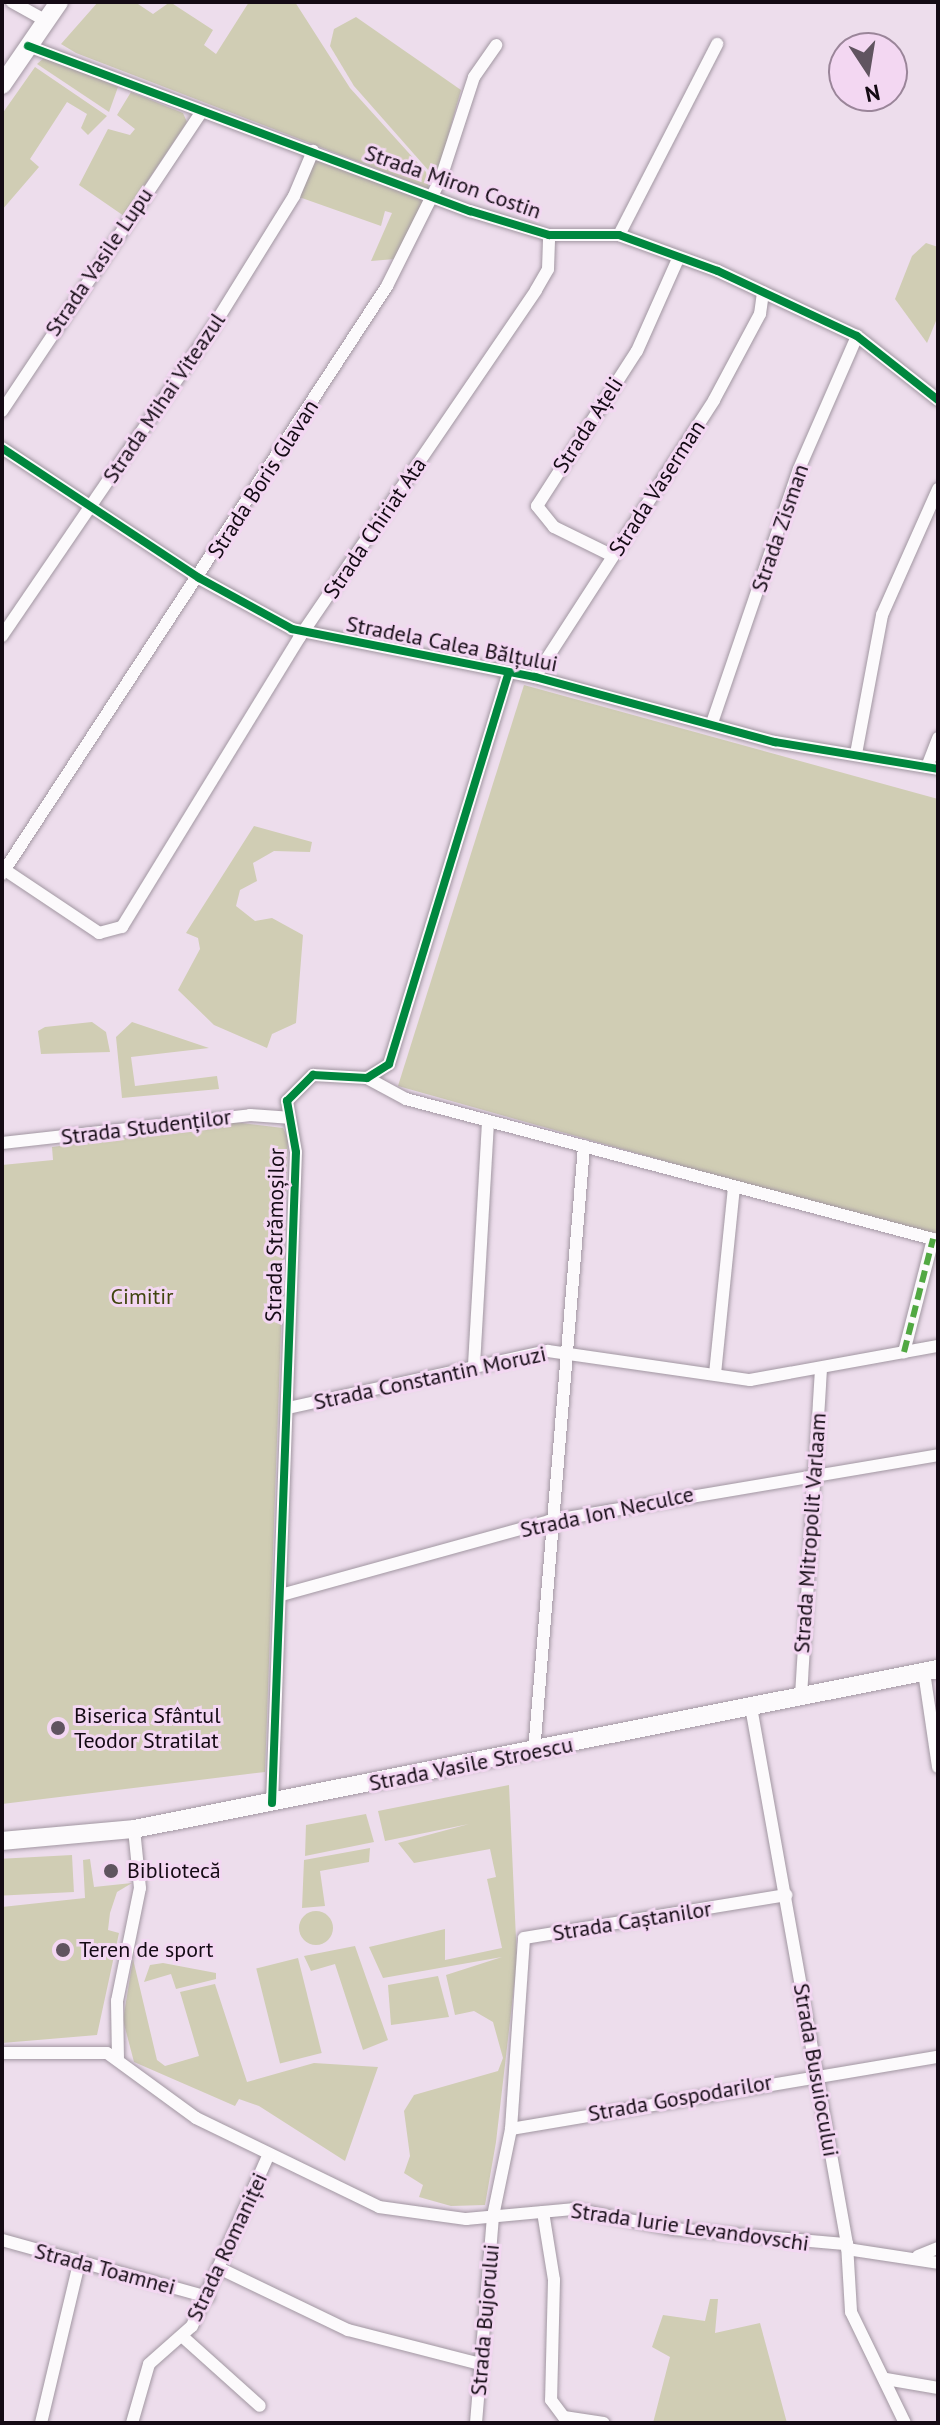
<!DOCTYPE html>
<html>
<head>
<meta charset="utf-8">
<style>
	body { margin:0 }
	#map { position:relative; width:940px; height:2425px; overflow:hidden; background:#edddec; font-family:"PT Sans",sans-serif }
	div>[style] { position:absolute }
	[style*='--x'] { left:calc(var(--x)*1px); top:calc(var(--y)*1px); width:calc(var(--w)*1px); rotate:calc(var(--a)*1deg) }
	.green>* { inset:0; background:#d0cdb4; transform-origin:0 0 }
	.round { border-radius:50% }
	.roads { filter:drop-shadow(0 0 2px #a297a2) drop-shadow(0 0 2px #a297a2) }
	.street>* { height:12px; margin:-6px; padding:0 6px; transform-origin:6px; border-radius:6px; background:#fcfafc }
	.secondary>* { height:18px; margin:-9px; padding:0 9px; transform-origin:9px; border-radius:9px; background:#fcfafc }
	.quiet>* { height:6px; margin-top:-3px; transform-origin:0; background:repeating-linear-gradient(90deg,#51a842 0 12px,transparent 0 18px) }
	.cycleway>* { height:8px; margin:-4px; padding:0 4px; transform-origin:4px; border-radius:4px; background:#00873e }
	.dots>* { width:22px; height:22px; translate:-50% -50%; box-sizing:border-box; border:4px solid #f3d7f2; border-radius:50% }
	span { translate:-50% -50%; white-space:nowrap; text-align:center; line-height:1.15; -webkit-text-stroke:6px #f3d7f2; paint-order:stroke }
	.street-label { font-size:22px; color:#140a14 }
	.park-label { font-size:22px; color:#40450f }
	.poi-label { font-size:22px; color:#140a14 }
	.left { translate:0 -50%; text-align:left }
	.frame { position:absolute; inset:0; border:4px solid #140a14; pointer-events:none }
	.north { position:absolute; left:828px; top:32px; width:80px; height:80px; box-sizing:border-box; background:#f3d7f2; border:2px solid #9a8599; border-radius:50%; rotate:168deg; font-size:22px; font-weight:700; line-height:32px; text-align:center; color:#140a14 }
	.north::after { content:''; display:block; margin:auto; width:28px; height:36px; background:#605460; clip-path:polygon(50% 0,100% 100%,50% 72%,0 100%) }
</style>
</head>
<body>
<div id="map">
	<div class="green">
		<i style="clip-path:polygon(98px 2px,135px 2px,153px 14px,170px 2px,213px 30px,204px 45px,216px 54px,249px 2px,295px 2px,350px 88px,426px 172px,429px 189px,76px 53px,61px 44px)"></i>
		<i style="clip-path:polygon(356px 17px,461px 90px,436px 179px,354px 86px,330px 46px,334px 29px)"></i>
		<i style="clip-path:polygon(46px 56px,118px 87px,109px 112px,37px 64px)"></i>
		<i style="clip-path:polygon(35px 67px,107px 116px,88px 135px,81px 128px,87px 114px,67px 102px,30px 159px,39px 167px,2px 210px,2px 114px)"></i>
		<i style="clip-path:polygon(131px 92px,183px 113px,187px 122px,124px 216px,79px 185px,108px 129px,130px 135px,135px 129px,117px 115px)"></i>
		<i style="clip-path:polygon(316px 159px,425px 201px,395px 259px,371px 261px,392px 213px,385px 211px,381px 226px,299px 197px)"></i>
		<i style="clip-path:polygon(926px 243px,938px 247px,938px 316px,927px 343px,895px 299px,912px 256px)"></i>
		<i style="clip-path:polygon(524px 685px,938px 799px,938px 1238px,398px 1086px)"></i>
		<i style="clip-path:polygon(254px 826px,312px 842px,310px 852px,274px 851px,253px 863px,257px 881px,240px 890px,236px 906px,255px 921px,272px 918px,303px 935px,296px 1023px,272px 1034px,267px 1048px,214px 1025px,178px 990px,200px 949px,198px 938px,186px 933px)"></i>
		<i style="clip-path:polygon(92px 1022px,106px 1032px,110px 1052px,41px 1054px,38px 1031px,45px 1027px)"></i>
		<i style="clip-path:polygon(132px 1022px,209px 1048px,131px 1057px,135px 1086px,217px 1076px,219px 1089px,122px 1098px,116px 1037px)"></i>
		<i style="clip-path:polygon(234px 1122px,283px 1128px,288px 1138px,265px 1772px,2px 1804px,2px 1165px,53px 1160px,52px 1147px)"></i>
		<i style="clip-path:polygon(509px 1785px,517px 1961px,496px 2142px,485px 2205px,451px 2206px,419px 2197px,423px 2185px,404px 2173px,410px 2156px,404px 2111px,414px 2095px,498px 2071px,503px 2058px,493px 2022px,474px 2011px,455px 2015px,446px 1975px,502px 1957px,383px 1978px,369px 1947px,445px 1929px,445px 1960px,502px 1948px,487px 1879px,496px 1877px,490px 1849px,414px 1863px,398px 1843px,469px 1824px,385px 1841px,378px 1811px)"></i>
		<i style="clip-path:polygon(366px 1814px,374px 1842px,305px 1856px,306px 1825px)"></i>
		<i style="clip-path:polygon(370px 1848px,369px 1862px,320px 1871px,325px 1906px,302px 1908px,304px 1860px)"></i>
		<i style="left:72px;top:1855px;width:37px;height:70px;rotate:87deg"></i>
		<i style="clip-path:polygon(90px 1859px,94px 1887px,132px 1883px,117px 1892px,110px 1913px,108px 1930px,119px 1933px,97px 2035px,2px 2043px,2px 1907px,85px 1898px,83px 1860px)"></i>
		<i class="round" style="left:299px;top:1911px;width:34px;height:34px"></i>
		<i style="clip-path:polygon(355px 1946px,388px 2040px,363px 2050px,335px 1964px,311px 1971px,304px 1956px)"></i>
		<i style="left:298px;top:1958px;width:98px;height:43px;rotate:76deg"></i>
		<i style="clip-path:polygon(133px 1959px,157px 2060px,165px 2066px,199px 2056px,180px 1992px,215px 1984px,247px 2082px,314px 2063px,378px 2067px,345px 2161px,259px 2106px,239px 2099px,235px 2106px,134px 2062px,123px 2020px)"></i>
		<i style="clip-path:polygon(163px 1963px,216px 1973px,216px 1979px,176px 1989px,171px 1974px,144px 1982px,150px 1965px)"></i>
		<i style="clip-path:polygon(438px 1976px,449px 2017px,391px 2025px,388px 1985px)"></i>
		<i style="clip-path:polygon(710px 2299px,718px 2299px,715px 2333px,760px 2323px,787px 2423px,653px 2423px,670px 2357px,652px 2347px,663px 2315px,705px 2321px)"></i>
	</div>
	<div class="roads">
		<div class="street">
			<i style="--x:12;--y:2;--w:39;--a:29"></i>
			<i style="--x:28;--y:46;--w:472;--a:20.5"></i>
			<i style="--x:470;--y:211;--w:83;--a:16.9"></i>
			<i style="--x:549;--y:235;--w:70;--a:0"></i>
			<i style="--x:619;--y:235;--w:105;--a:20"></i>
			<i style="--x:718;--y:271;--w:153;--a:25.1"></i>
			<i style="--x:857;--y:336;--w:103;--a:38.3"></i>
			<i style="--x:619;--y:235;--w:215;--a:-62.8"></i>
			<i style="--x:2;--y:411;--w:357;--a:-56.3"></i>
			<i style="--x:2;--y:448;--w:236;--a:33.4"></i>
			<i style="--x:199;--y:578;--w:106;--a:28.7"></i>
			<i style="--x:292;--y:629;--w:248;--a:11.2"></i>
			<i style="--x:535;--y:677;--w:249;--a:15.2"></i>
			<i style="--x:775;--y:742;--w:165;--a:9.4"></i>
			<i style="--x:613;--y:556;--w:66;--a:-153.8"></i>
			<i style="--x:554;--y:527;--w:27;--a:-129"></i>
			<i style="--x:537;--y:506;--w:184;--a:-57.2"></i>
			<i style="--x:637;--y:351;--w:101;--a:-66"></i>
			<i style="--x:2;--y:636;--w:371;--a:-55.7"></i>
			<i style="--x:211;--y:330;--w:158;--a:-58.2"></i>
			<i style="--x:294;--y:196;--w:49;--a:-67.1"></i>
			<i style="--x:535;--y:677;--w:330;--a:-57.1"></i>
			<i style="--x:714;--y:400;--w:98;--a:-61.9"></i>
			<i style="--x:760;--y:314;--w:22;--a:-82"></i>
			<i style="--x:712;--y:723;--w:268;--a:-71.1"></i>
			<i style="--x:799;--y:469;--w:145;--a:-66.4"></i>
			<i style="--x:856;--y:754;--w:141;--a:-79.4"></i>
			<i style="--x:882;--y:615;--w:138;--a:-66"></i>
			<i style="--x:927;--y:767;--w:31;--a:-69"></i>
			<i style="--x:2;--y:868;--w:117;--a:33.8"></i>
			<i style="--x:99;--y:933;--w:24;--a:-15"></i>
			<i style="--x:122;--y:927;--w:339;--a:-58.5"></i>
			<i style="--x:299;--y:638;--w:421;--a:-55.7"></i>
			<i style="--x:536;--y:290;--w:24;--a:-60"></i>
			<i style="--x:548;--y:269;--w:34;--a:-88"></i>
			<i style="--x:2;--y:874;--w:703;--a:-56.78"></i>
			<i style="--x:387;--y:286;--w:121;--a:-63.4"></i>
			<i style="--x:441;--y:178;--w:106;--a:-71.9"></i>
			<i style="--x:474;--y:77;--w:39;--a:-55"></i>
			<i style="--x:367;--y:1078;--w:44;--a:28.3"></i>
			<i style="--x:406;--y:1099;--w:545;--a:14.88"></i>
			<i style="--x:933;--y:1239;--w:117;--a:104.4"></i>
			<i style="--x:2;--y:1143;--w:250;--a:-6.4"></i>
			<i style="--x:250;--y:1115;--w:39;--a:4"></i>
			<i style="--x:474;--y:1365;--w:244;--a:-86.7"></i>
			<i style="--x:715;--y:1374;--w:187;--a:-84.2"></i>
			<i style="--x:288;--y:1408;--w:266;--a:-12.4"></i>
			<i style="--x:548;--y:1351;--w:204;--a:8.2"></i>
			<i style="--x:750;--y:1380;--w:191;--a:-10.3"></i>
			<i style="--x:281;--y:1595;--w:278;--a:-15.4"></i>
			<i style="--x:549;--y:1521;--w:395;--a:-9.6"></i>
			<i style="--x:924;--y:1672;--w:96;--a:81.6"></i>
			<i style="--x:801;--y:1696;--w:328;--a:-86.5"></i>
			<i style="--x:751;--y:1707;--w:546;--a:79.86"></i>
			<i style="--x:847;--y:2244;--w:68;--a:86.6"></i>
			<i style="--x:851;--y:2312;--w:123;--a:64.1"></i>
			<i style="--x:534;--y:1752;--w:608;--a:-85.28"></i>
			<i style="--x:272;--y:1803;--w:651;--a:-87.89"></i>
			<i style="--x:296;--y:1152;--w:52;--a:-100"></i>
			<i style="--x:287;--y:1101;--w:37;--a:-45"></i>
			<i style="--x:313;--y:1075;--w:54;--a:3.2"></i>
			<i style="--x:367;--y:1078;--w:26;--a:-32"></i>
			<i style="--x:389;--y:1064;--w:408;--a:-73"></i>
			<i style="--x:2;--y:2053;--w:105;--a:0"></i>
			<i style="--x:107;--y:2053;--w:110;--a:36.1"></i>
			<i style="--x:196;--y:2118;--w:203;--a:25.9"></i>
			<i style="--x:379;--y:2207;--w:88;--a:7.9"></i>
			<i style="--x:466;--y:2219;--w:107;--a:-5.3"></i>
			<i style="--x:573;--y:2209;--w:103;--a:11.2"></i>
			<i style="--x:674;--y:2229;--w:174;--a:5"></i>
			<i style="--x:118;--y:2059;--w:58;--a:-91"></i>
			<i style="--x:117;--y:2001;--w:115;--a:-78.5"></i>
			<i style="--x:140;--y:1888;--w:59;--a:-95.8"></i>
			<i style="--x:511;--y:2129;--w:191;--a:-86.1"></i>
			<i style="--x:524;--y:1938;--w:266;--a:-9.3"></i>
			<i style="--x:543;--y:2212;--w:69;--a:80.8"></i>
			<i style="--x:554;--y:2280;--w:120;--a:91.4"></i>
			<i style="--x:551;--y:2400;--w:21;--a:53"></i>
			<i style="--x:564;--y:2417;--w:40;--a:8.5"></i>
			<i style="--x:2;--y:2240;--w:214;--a:15.5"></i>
			<i style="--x:847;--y:2249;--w:92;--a:8.7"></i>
			<i style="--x:918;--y:2256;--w:22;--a:-22"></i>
			<i style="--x:221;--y:2269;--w:141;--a:25.7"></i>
			<i style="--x:348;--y:2330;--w:136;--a:14.4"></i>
			<i style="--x:183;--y:2337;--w:103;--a:41.9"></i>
			<i style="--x:886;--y:2379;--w:53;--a:9.8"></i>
			<i style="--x:41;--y:2423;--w:164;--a:-76.6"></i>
			<i style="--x:132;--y:2423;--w:61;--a:-73.9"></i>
			<i style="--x:149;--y:2364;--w:57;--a:-41.5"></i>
			<i style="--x:192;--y:2326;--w:186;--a:-65.9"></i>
			<i style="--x:476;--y:2423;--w:208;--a:-85.3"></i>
			<i style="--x:493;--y:2216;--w:89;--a:-78.3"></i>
			<i style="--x:511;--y:2129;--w:433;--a:-9.6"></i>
		</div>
		<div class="secondary">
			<i style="--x:2;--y:85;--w:101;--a:-55.5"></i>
			<i style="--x:2;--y:1841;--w:133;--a:-5.2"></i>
			<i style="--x:134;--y:1829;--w:820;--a:-11.26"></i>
		</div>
	</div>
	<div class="quiet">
		<i style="--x:904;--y:1352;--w:117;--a:-75.6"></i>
	</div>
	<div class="cycleway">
		<i style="--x:28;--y:46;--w:472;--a:20.5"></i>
		<i style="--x:470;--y:211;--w:83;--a:16.9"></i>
		<i style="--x:549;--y:235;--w:70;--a:0"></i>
		<i style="--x:619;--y:235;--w:105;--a:20"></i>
		<i style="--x:718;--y:271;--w:153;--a:25.1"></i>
		<i style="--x:857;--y:336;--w:103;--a:38.3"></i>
		<i style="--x:2;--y:448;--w:236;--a:33.4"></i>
		<i style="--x:199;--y:578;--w:106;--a:28.7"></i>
		<i style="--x:292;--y:629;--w:248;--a:11.2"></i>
		<i style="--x:535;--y:677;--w:249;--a:15.2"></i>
		<i style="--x:775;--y:742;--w:165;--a:9.4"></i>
		<i style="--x:272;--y:1803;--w:651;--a:-87.89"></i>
		<i style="--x:296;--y:1152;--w:52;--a:-100"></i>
		<i style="--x:287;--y:1101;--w:37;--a:-45"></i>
		<i style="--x:313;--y:1075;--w:54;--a:3.2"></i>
		<i style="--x:367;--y:1078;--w:26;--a:-32"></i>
		<i style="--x:389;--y:1064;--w:408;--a:-73"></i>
	</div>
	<div class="dots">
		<i style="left:58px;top:1728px;background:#605460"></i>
		<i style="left:111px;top:1871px;background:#605460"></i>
		<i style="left:63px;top:1950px;background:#605460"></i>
	</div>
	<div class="street-label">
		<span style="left:453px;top:182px;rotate:19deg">Strada Miron Costin</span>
		<span style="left:99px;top:262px;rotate:-56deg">Strada Vasile Lupu</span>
		<span style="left:164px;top:398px;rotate:-56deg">Strada Mihai Viteazul</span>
		<span style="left:588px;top:425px;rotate:-57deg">Strada Ațeli</span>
		<span style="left:263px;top:479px;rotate:-57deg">Strada Boris Glavan</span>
		<span style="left:657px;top:488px;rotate:-57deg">Strada Vaserman</span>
		<span style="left:375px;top:528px;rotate:-56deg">Strada Chiriat Ata</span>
		<span style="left:780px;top:528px;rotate:-71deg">Strada Zisman</span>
		<span style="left:452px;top:644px;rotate:11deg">Stradela Calea Bălțului</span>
		<span style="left:146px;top:1127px;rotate:-7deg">Strada Studenților</span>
		<span style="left:275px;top:1235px;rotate:-89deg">Strada Strămoșilor</span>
		<span style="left:430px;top:1378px;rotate:-12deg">Strada Constantin Moruzi</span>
		<span style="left:607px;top:1512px;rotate:-12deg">Strada Ion Neculce</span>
		<span style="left:810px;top:1533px;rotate:-86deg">Strada Mitropolit Varlaam</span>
		<span style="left:471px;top:1764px;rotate:-11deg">Strada Vasile Stroescu</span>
		<span style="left:632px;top:1921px;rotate:-9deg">Strada Caștanilor</span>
		<span style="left:816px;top:2070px;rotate:80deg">Strada Busuiocului</span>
		<span style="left:680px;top:2098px;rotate:-10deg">Strada Gospodarilor</span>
		<span style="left:690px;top:2227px;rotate:8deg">Strada Iurie Levandovschi</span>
		<span style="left:227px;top:2247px;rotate:-65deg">Strada Romaniței</span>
		<span style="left:105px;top:2269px;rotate:15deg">Strada Toamnei</span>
		<span style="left:485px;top:2320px;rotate:-85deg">Strada Bujorului</span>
	</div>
	<div class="park-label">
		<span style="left:142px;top:1297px">Cimitir</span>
	</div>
	<div class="poi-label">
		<span class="left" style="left:74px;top:1728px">Biserica Sfântul<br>Teodor Stratilat</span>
		<span class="left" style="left:127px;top:1871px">Bibliotecă</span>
		<span class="left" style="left:79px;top:1950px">Teren de sport</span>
	</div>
	<div class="frame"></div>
	<div class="north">N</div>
</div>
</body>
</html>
